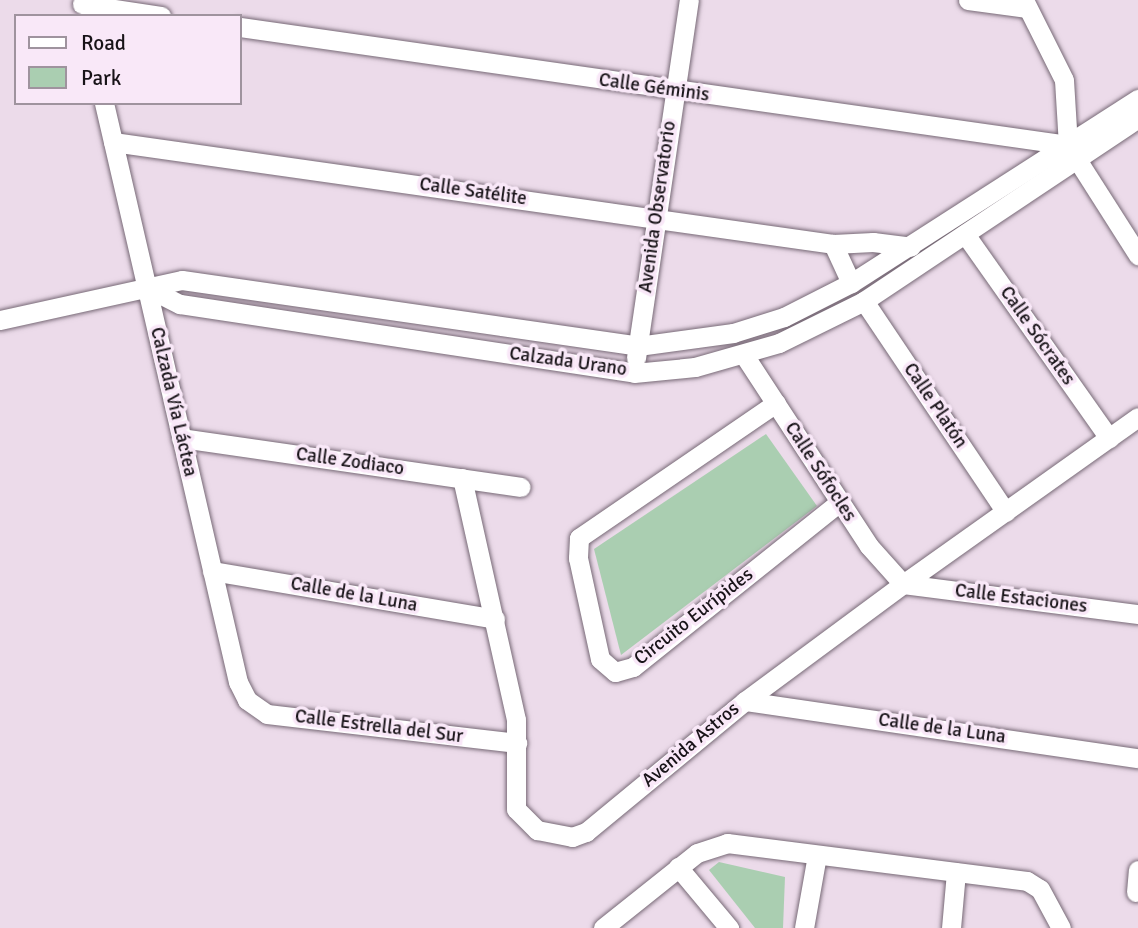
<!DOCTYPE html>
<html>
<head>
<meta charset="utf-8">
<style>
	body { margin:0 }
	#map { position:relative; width:1138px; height:928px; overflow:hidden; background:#ecdbea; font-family:Signika,sans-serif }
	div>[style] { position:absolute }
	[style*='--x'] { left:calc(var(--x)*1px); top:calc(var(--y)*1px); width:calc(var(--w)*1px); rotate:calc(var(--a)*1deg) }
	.green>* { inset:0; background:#aaceb1 }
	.roads { filter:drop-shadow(0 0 2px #776976) drop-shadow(0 0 2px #776976) }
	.street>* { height:19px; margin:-9.5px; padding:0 9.5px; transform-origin:9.5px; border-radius:9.5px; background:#fff }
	span { translate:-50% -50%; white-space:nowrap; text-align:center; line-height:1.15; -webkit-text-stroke:7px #f9e8f8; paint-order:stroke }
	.street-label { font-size:19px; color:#181318 }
	.legend { position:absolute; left:14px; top:14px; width:228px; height:91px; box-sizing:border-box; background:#f9e8f8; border:2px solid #9f939e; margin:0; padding:9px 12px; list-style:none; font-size:21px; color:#181318 }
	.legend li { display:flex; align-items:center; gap:14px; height:35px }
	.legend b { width:35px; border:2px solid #9f939e }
</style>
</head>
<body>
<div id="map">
	<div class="green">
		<i style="clip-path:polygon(766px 434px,817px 506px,621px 655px,594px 549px)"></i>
		<i style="clip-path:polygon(719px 862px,785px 877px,783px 928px,755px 928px,709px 870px)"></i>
	</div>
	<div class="roads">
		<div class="street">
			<i style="--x:968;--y:0;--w:60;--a:7.7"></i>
			<i style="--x:1024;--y:0;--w:89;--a:63.4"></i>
			<i style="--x:1064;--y:80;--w:65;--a:86.5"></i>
			<i style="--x:82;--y:4;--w:80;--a:8.6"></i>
			<i style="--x:240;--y:27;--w:836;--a:8.11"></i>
			<i style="--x:104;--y:103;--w:594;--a:76.97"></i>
			<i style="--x:238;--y:682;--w:20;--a:63"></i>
			<i style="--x:247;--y:700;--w:24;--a:35"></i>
			<i style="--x:267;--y:714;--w:252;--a:6.6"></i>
			<i style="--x:113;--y:142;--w:727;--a:8.06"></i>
			<i style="--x:833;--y:244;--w:40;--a:-2.9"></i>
			<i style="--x:873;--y:242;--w:38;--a:7"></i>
			<i style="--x:1071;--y:150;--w:125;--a:57.5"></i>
			<i style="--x:965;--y:234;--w:250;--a:54.8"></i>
			<i style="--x:833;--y:244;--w:43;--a:65.2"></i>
			<i style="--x:146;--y:287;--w:38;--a:27"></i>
			<i style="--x:180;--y:304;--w:459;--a:8.6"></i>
			<i style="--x:634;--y:373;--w:61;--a:-5.6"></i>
			<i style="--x:695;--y:367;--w:87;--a:-15.9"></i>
			<i style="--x:779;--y:343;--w:95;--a:-26.3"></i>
			<i style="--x:864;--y:301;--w:329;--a:-33.7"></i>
			<i style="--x:864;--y:301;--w:254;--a:56.1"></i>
			<i style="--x:0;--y:320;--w:186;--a:-12.4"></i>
			<i style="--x:182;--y:280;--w:461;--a:8.2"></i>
			<i style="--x:638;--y:346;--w:96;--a:-7.8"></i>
			<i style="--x:733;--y:333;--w:53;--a:-17.4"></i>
			<i style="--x:784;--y:317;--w:75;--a:-26.9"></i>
			<i style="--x:851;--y:283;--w:341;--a:-32.7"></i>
			<i style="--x:744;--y:355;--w:228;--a:56.8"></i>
			<i style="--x:869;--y:546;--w:51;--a:48.2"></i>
			<i style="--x:903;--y:584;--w:237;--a:7.3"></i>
			<i style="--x:636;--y:358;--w:362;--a:-81.6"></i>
			<i style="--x:776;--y:403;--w:239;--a:145.6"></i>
			<i style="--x:579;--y:538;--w:20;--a:93"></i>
			<i style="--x:578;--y:558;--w:103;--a:77.7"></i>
			<i style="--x:600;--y:659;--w:20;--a:41"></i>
			<i style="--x:615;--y:672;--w:19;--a:-16"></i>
			<i style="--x:633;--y:667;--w:265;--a:-38.6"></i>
			<i style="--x:181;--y:438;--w:343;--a:8.2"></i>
			<i style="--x:462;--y:478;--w:248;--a:77.4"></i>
			<i style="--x:516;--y:720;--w:89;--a:90"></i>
			<i style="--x:516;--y:809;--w:30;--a:45"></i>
			<i style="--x:537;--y:830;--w:36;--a:11"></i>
			<i style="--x:572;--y:837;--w:15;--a:-20"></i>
			<i style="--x:586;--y:832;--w:206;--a:-39.5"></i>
			<i style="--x:745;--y:701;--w:197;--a:-36.5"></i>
			<i style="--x:903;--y:584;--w:288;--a:-35.4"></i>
			<i style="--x:212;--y:571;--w:287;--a:9.6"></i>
			<i style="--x:745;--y:701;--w:397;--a:8.3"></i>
			<i style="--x:678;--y:867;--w:80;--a:50.1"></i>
			<i style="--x:1136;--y:892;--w:22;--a:-85"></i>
			<i style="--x:603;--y:928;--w:120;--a:-38.6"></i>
			<i style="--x:697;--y:853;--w:32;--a:-18"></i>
			<i style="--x:727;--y:843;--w:302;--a:7.2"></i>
			<i style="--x:1027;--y:881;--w:15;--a:32"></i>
			<i style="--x:1040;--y:889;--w:44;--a:61.7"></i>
			<i style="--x:804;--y:928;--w:74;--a:-79.9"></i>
			<i style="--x:951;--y:928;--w:56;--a:-84.9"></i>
		</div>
	</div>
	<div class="street-label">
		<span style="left:654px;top:88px;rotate:8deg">Calle Géminis</span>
		<span style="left:473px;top:192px;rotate:8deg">Calle Satélite</span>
		<span style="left:658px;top:207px;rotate:-82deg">Avenida Observatorio</span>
		<span style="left:1037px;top:336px;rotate:55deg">Calle Sócrates</span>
		<span style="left:568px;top:362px;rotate:8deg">Calzada Urano</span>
		<span style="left:173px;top:402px;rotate:77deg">Calzada Vía Láctea</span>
		<span style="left:935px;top:406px;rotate:56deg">Calle Platón</span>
		<span style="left:350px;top:462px;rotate:8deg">Calle Zodiaco</span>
		<span style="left:820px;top:472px;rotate:57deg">Calle Sófocles</span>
		<span style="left:354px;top:595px;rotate:10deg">Calle de la Luna</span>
		<span style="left:1021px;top:599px;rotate:7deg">Calle Estaciones</span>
		<span style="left:694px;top:617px;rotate:-38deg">Circuito Eurípides</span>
		<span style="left:379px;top:727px;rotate:7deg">Calle Estrella del Sur</span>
		<span style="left:942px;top:729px;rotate:8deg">Calle de la Luna</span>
		<span style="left:691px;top:745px;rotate:-40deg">Avenida Astros</span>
	</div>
	<ul class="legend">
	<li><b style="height:9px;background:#fff"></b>Road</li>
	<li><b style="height:19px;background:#aaceb1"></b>Park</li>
	</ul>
</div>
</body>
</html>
